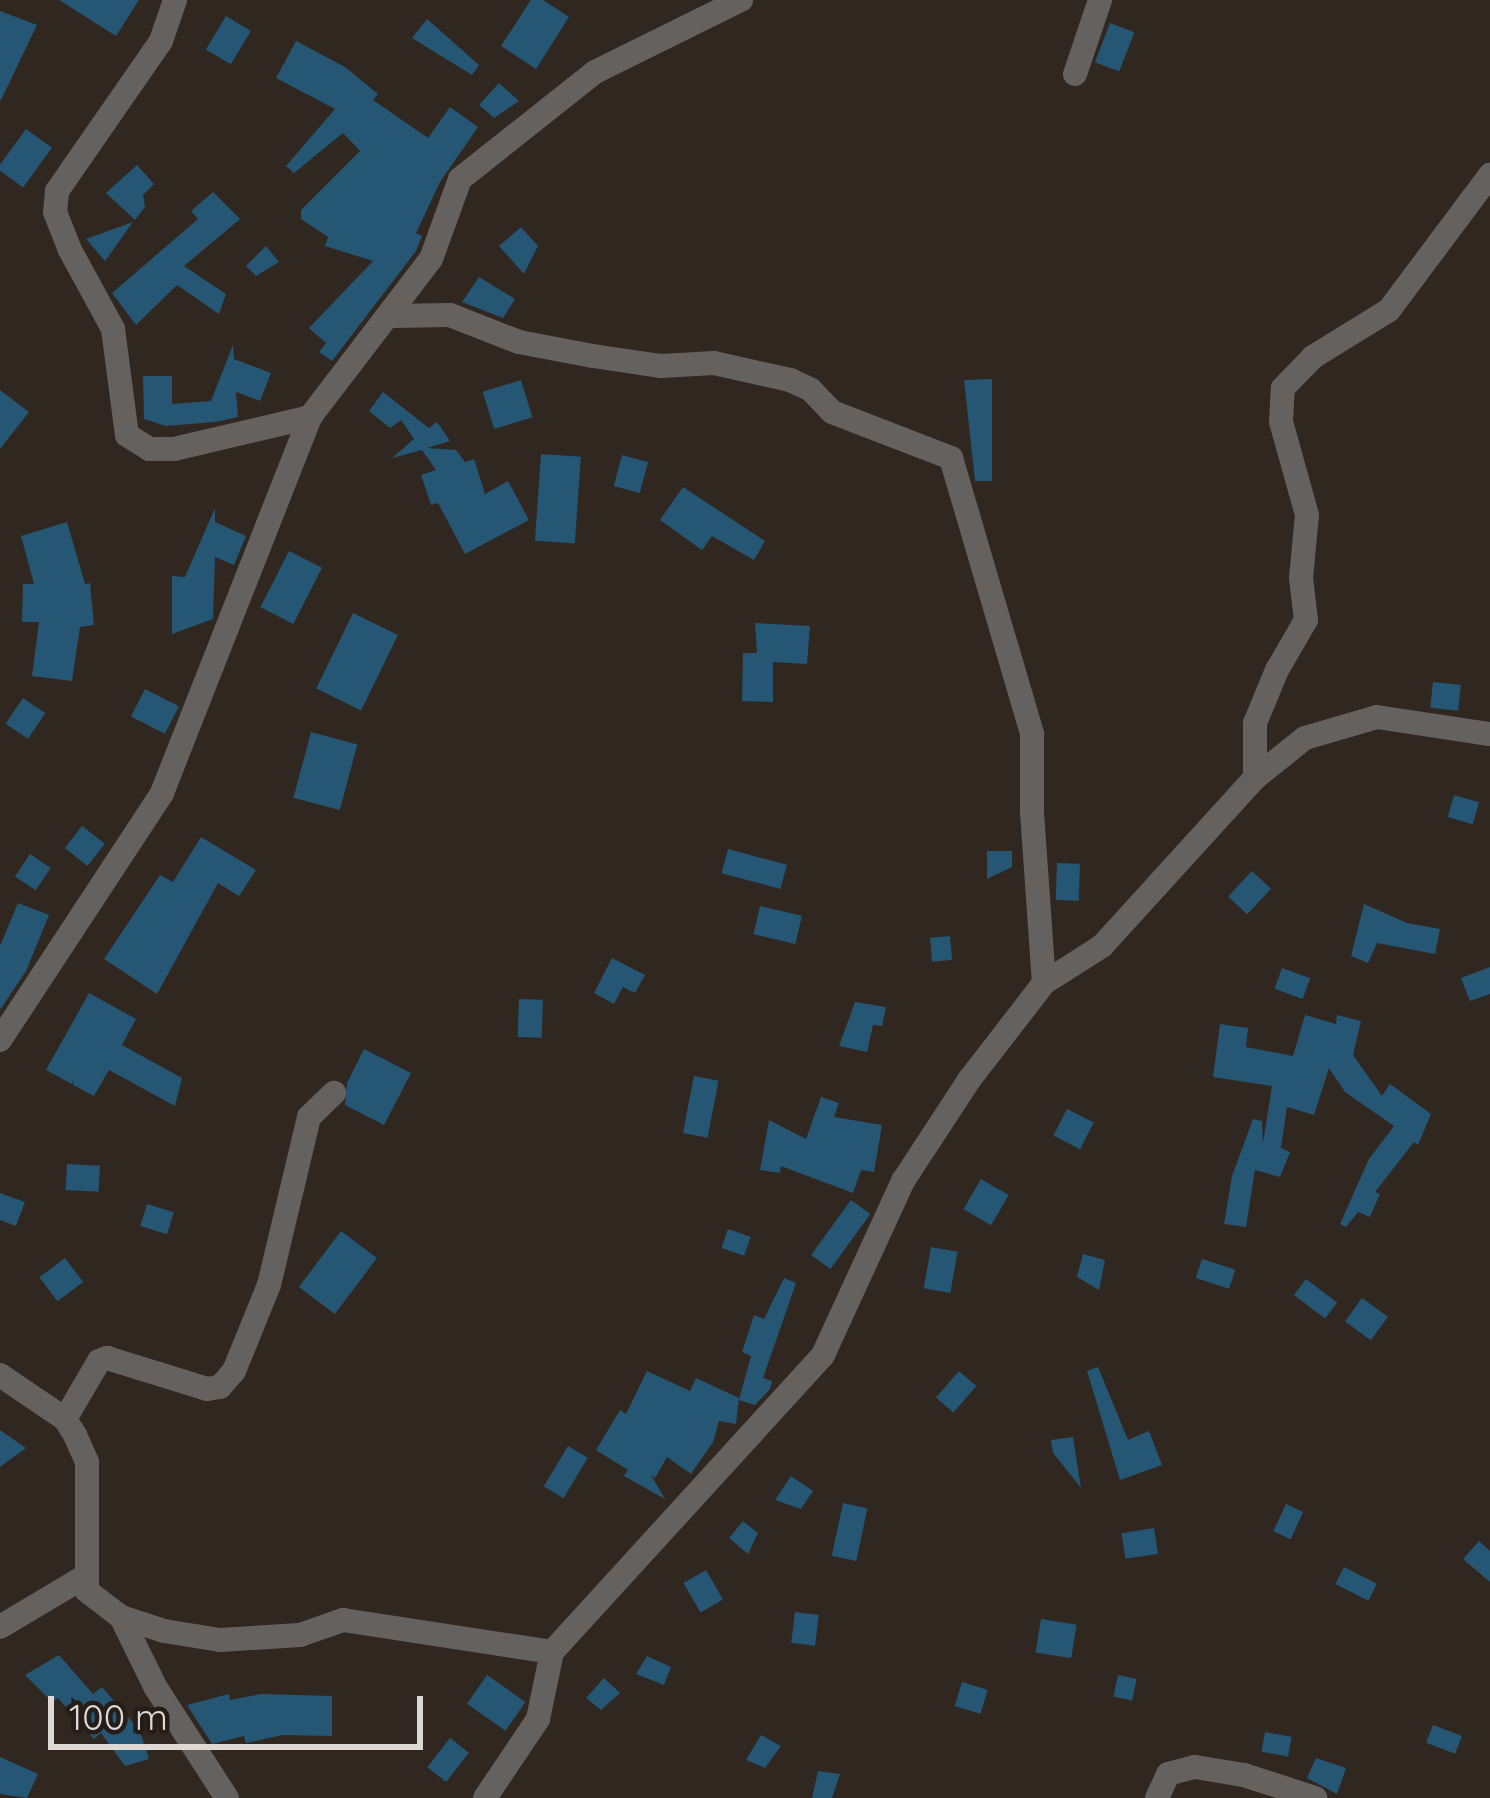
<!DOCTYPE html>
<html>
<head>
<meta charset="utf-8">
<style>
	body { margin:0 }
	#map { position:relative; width:1490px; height:1798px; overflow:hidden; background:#302721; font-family:Quicksand,sans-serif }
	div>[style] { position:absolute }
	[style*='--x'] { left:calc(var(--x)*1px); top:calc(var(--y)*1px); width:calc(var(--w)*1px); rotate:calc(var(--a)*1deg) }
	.building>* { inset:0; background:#255674; transform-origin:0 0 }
	.street>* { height:24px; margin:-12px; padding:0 12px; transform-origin:12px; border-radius:12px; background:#65615e }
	span { translate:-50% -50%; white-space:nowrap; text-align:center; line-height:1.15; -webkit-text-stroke:9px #261d18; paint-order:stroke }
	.scale { position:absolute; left:48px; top:1696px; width:375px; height:54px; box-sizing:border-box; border:6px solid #dfd9d5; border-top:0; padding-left:15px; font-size:36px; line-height:42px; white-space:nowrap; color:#dfd9d5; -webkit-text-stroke:9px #261d18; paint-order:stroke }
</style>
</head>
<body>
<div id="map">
	<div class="building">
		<i style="clip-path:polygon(59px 0,139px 0,116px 36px)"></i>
		<i style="clip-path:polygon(531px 0,543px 0,569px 17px,536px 69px,501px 46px)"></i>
		<i style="clip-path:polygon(0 11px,37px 25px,1px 100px,0 100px)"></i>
		<i style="left:226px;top:16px;width:29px;height:39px;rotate:31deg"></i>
		<i style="clip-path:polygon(427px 19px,479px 65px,472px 75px,412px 38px)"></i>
		<i style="left:1110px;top:23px;width:26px;height:42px;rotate:21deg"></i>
		<i style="clip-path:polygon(296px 41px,345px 67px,378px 94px,373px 100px,428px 138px,450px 107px,478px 127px,440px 182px,416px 233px,422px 236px,416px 251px,332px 361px,319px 352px,326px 343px,309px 328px,373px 261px,325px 246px,328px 237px,301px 219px,301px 210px,360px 151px,343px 133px,294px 173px,286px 166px,335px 109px,276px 78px)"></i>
		<i style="clip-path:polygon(499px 83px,519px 101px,494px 118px,479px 105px)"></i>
		<i style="left:26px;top:129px;width:32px;height:49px;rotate:36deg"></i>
		<i style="clip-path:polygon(137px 165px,154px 184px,143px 195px,145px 207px,135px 220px,106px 193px)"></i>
		<i style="clip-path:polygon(213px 192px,240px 219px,184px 266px,226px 294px,219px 314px,177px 285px,136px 325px,112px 293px,198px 219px,191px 211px)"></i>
		<i style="clip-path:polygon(133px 222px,105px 261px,86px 239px)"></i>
		<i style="clip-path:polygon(521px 227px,538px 246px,524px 274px,499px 246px)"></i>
		<i style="clip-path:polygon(266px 246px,279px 262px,256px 276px,246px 266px)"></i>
		<i style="clip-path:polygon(479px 277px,515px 299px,503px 318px,462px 302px)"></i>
		<i style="clip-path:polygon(233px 345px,234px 359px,271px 373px,260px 401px,236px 392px,238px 417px,215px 422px,166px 426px,144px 419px,143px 376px,172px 376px,172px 404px,211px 401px)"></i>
		<i style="clip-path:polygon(992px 379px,992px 481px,975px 481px,964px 380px)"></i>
		<i style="left:521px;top:380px;width:39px;height:40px;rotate:73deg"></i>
		<i style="clip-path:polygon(0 390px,29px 412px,0 449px)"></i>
		<i style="clip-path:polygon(383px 392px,429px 428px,437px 422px,450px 441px,427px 448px,456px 450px,465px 462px,474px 459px,485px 494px,508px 481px,529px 520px,465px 554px,438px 503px,431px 505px,421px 475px,436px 470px,422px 450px,392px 458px,414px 439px,401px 420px,390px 428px,369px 411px)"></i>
		<i style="left:541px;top:454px;width:40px;height:87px;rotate:4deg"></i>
		<i style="left:622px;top:455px;width:27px;height:32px;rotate:15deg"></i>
		<i style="clip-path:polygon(683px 487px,765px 541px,754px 560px,712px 536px,702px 550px,660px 520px)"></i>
		<i style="clip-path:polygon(215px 508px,215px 522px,246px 536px,234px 565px,215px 557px,213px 619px,172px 634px,172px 576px,185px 577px)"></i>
		<i style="clip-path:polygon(67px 522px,85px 584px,90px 583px,94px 625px,80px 627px,72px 681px,32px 676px,39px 622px,22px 622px,23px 584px,34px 584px,21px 536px)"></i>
		<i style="left:289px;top:551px;width:37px;height:63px;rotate:27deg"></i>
		<i style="left:353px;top:613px;width:50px;height:84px;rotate:26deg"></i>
		<i style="clip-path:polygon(755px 623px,810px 626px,807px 664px,773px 662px,773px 702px,742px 701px,743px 653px,757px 653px)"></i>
		<i style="left:1433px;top:682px;width:28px;height:26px;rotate:6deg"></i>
		<i style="left:145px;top:689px;width:38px;height:31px;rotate:27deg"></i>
		<i style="left:23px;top:698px;width:27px;height:31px;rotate:34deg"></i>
		<i style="left:311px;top:732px;width:48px;height:68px;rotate:15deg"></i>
		<i style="left:1454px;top:795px;width:26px;height:23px;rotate:16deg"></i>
		<i style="left:82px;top:826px;width:29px;height:28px;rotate:38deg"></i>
		<i style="clip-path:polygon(201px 837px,256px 870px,239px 896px,218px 883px,157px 994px,104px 959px,160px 875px,173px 882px)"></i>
		<i style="left:728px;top:849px;width:61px;height:25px;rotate:15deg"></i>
		<i style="clip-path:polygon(987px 851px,1012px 851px,1012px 867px,987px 879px)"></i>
		<i style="left:30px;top:854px;width:25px;height:27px;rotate:34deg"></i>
		<i style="left:1057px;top:863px;width:23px;height:37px;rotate:2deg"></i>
		<i style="left:1252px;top:871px;width:26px;height:35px;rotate:43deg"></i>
		<i style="clip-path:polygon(18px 903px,49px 915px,26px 971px,0 1010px,0 946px)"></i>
		<i style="clip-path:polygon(1364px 904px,1407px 923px,1440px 929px,1435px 954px,1377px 943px,1368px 963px,1351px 956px)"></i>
		<i style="left:760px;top:906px;width:43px;height:29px;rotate:13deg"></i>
		<i style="left:950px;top:936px;width:24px;height:20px;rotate:85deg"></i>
		<i style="clip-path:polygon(612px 958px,645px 975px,635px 993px,623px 987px,614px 1004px,594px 993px)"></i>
		<i style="clip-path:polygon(1490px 967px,1490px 994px,1470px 1001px,1461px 978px)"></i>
		<i style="left:1282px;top:968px;width:30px;height:22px;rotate:20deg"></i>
		<i style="clip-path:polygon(89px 993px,136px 1019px,122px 1045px,182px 1078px,175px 1106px,109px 1070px,94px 1096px,73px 1085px,74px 1079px,72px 1084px,46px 1070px)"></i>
		<i style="left:519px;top:999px;width:24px;height:38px;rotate:2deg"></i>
		<i style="clip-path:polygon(855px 1002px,886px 1007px,882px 1026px,873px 1025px,867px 1052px,839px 1046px)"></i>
		<i style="clip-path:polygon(1305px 1015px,1336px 1024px,1337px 1015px,1361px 1021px,1353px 1055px,1382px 1096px,1390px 1084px,1431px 1114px,1418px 1145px,1414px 1142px,1375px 1192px,1380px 1194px,1370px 1217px,1358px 1212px,1346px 1227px,1340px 1224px,1369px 1159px,1394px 1126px,1345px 1092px,1329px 1068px,1314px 1115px,1287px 1107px,1281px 1148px,1290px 1152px,1280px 1177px,1255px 1170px,1246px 1227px,1224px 1224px,1232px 1176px,1253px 1119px,1262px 1121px,1263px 1143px,1272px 1086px,1213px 1077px,1220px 1024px,1248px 1028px,1246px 1047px,1293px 1056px)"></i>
		<i style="clip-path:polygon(364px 1049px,411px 1073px,384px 1125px,345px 1105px,347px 1083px)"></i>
		<i style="left:694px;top:1076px;width:25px;height:58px;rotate:11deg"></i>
		<i style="clip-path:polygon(821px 1097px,839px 1103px,834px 1117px,882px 1125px,874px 1172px,861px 1170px,853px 1193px,781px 1166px,780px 1173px,760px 1170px,769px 1120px,806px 1139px)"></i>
		<i style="left:1067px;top:1109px;width:30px;height:30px;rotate:27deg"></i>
		<i style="left:67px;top:1164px;width:33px;height:26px;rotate:3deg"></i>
		<i style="left:981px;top:1179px;width:32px;height:35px;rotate:30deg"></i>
		<i style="clip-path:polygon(0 1193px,25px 1202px,16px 1226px,0 1220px)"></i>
		<i style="left:851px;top:1200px;width:24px;height:68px;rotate:36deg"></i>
		<i style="left:147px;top:1204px;width:28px;height:23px;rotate:17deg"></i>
		<i style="left:728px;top:1229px;width:24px;height:20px;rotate:19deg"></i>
		<i style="left:341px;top:1231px;width:45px;height:70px;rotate:37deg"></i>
		<i style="left:931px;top:1247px;width:27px;height:42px;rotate:10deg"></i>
		<i style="clip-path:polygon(1083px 1254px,1105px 1260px,1099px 1290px,1077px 1277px)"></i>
		<i style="left:65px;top:1258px;width:30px;height:32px;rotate:53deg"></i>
		<i style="left:1202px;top:1259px;width:35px;height:20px;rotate:18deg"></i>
		<i style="clip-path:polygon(784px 1278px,796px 1283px,763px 1378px,772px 1381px,770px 1389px,755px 1405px,739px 1400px,751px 1356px,742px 1352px,754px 1315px,764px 1319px)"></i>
		<i style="left:1306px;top:1279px;width:39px;height:20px;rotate:37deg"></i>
		<i style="left:1362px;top:1298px;width:32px;height:29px;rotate:36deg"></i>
		<i style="clip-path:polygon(1098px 1367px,1128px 1440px,1149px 1431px,1162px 1465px,1120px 1480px,1087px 1371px)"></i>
		<i style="clip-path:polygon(647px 1371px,690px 1391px,696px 1378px,739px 1398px,736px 1424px,719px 1421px,713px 1442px,691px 1474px,667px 1457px,655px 1478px,651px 1475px,665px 1499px,624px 1476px,628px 1470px,596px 1450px,620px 1410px,626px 1414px)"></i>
		<i style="left:959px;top:1371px;width:23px;height:35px;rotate:41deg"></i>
		<i style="clip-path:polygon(0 1430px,26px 1448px,0 1467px)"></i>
		<i style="clip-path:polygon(1073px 1437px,1081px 1488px,1053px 1453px,1051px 1440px)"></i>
		<i style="left:568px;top:1446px;width:23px;height:47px;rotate:31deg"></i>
		<i style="clip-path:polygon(791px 1476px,813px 1491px,801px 1509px,775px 1500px)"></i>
		<i style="left:843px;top:1503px;width:25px;height:54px;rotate:12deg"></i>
		<i style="left:1286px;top:1504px;width:19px;height:30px;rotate:25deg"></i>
		<i style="clip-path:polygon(743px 1521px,758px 1533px,748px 1554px,729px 1538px)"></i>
		<i style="left:1154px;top:1528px;width:26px;height:33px;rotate:81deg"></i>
		<i style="clip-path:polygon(1479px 1541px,1490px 1551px,1490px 1582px,1463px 1559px)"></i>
		<i style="left:1344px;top:1567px;width:37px;height:19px;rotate:27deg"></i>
		<i style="left:706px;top:1570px;width:34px;height:26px;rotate:60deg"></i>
		<i style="left:795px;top:1612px;width:24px;height:31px;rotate:7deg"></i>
		<i style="left:1041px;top:1619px;width:36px;height:34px;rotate:9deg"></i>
		<i style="clip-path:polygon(59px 1655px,93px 1694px,102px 1687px,140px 1731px,149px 1759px,125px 1766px,101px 1733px,94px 1739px,58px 1698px,52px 1702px,25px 1675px)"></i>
		<i style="clip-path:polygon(647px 1656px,671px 1667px,664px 1685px,636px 1674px)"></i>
		<i style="left:487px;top:1675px;width:47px;height:35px;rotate:35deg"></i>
		<i style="left:1118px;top:1675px;width:19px;height:22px;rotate:12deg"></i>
		<i style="clip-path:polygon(604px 1678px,620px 1693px,601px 1710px,586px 1698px)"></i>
		<i style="left:962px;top:1682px;width:27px;height:25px;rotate:17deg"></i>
		<i style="clip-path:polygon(229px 1694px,230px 1700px,261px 1694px,332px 1696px,332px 1736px,283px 1735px,246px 1743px,244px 1736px,212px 1744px,187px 1705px)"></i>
		<i style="left:1433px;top:1725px;width:31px;height:19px;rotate:21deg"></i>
		<i style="left:1265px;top:1732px;width:27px;height:20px;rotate:10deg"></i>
		<i style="clip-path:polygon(761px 1735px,781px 1746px,765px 1768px,746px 1760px)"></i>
		<i style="left:450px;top:1738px;width:24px;height:37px;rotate:38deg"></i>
		<i style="clip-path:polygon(0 1757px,38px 1774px,27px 1798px,0 1794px)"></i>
		<i style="clip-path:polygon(1316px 1758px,1346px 1768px,1337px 1794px,1307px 1778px)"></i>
		<i style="clip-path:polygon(818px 1771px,840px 1774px,832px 1798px,812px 1798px)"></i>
	</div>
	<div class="street">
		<i style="--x:175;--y:0;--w:43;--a:108.9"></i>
		<i style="--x:161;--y:41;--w:183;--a:124.7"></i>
		<i style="--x:57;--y:191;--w:21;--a:95"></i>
		<i style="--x:55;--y:212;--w:41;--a:68.5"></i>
		<i style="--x:70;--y:250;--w:90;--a:61.4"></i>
		<i style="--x:113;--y:329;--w:107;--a:82.5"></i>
		<i style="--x:127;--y:435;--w:26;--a:32"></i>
		<i style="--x:149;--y:449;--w:25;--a:0"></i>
		<i style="--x:174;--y:449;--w:140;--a:-13.2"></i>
		<i style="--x:1075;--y:74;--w:78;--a:-71.3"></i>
		<i style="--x:392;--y:316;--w:58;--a:-1"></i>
		<i style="--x:450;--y:315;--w:74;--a:21.4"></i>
		<i style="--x:519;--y:342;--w:75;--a:10.7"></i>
		<i style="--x:593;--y:356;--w:69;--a:8.4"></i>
		<i style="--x:661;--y:366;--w:53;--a:-3.2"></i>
		<i style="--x:714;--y:363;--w:78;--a:12.6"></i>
		<i style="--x:790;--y:380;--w:23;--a:25"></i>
		<i style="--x:811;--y:390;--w:30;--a:46"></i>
		<i style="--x:832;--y:412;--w:128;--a:21.1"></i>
		<i style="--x:951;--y:458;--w:288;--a:73.6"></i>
		<i style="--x:1032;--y:734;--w:78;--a:90"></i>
		<i style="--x:1032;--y:812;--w:171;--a:86"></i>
		<i style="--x:1255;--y:778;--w:55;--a:-90"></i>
		<i style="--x:1255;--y:723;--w:57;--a:-67.5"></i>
		<i style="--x:1277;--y:670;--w:58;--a:-59.9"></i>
		<i style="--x:1306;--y:620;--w:42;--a:-96.8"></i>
		<i style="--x:1301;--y:578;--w:63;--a:-84.6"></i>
		<i style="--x:1307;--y:515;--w:97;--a:-105.6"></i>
		<i style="--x:1281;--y:422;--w:34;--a:-87"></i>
		<i style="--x:1283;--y:388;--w:43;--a:-45.9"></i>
		<i style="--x:1313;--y:357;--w:89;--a:-31.7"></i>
		<i style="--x:1389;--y:310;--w:169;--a:-53.2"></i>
		<i style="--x:0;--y:1040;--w:295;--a:-56.7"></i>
		<i style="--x:162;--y:793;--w:404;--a:-68.5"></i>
		<i style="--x:310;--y:417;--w:199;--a:-52.6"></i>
		<i style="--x:431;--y:259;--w:85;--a:-70.1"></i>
		<i style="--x:460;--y:179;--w:172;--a:-38.4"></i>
		<i style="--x:595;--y:72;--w:163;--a:-26.3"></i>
		<i style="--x:0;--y:1375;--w:78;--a:34.1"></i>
		<i style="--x:65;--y:1419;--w:19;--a:58"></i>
		<i style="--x:75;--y:1435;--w:30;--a:66"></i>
		<i style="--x:87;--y:1462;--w:129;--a:90"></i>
		<i style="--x:87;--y:1591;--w:43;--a:37.4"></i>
		<i style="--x:121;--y:1617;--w:45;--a:18"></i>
		<i style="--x:164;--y:1631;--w:57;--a:9.1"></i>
		<i style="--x:220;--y:1640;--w:80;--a:-3.6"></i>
		<i style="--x:300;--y:1635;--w:46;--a:-19.2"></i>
		<i style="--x:343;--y:1620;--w:211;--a:8.7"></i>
		<i style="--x:552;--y:1652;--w:402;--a:-47.6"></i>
		<i style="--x:823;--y:1355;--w:192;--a:-65.3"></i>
		<i style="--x:903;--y:1181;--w:121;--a:-56.8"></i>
		<i style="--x:969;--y:1080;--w:123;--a:-52.3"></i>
		<i style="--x:1044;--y:983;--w:69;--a:-32.5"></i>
		<i style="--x:1102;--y:946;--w:227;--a:-47.7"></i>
		<i style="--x:1255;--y:778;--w:64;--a:-38.7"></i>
		<i style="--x:1305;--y:738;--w:75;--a:-16.3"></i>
		<i style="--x:1377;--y:717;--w:114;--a:8.6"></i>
		<i style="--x:65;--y:1419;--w:67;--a:-59.6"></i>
		<i style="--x:99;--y:1361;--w:9;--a:-21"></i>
		<i style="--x:107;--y:1358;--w:105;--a:17.2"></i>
		<i style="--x:207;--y:1389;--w:13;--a:-9"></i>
		<i style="--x:220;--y:1387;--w:21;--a:-49"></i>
		<i style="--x:234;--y:1371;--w:93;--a:-67.9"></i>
		<i style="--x:269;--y:1285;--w:173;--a:-76.6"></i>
		<i style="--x:309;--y:1117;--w:35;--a:-44"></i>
		<i style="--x:121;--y:1617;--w:79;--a:63.8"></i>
		<i style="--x:156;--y:1688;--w:131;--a:57.2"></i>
		<i style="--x:0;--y:1627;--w:98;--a:-30.8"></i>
		<i style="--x:485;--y:1798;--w:95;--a:-56.1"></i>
		<i style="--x:538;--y:1719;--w:68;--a:-78.2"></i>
		<i style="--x:1157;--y:1798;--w:26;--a:-65"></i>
		<i style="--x:1168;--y:1774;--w:28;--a:-15"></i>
		<i style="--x:1195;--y:1767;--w:50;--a:9.3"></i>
		<i style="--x:1244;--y:1775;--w:75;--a:17.9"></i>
	</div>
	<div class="scale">100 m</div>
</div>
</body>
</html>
